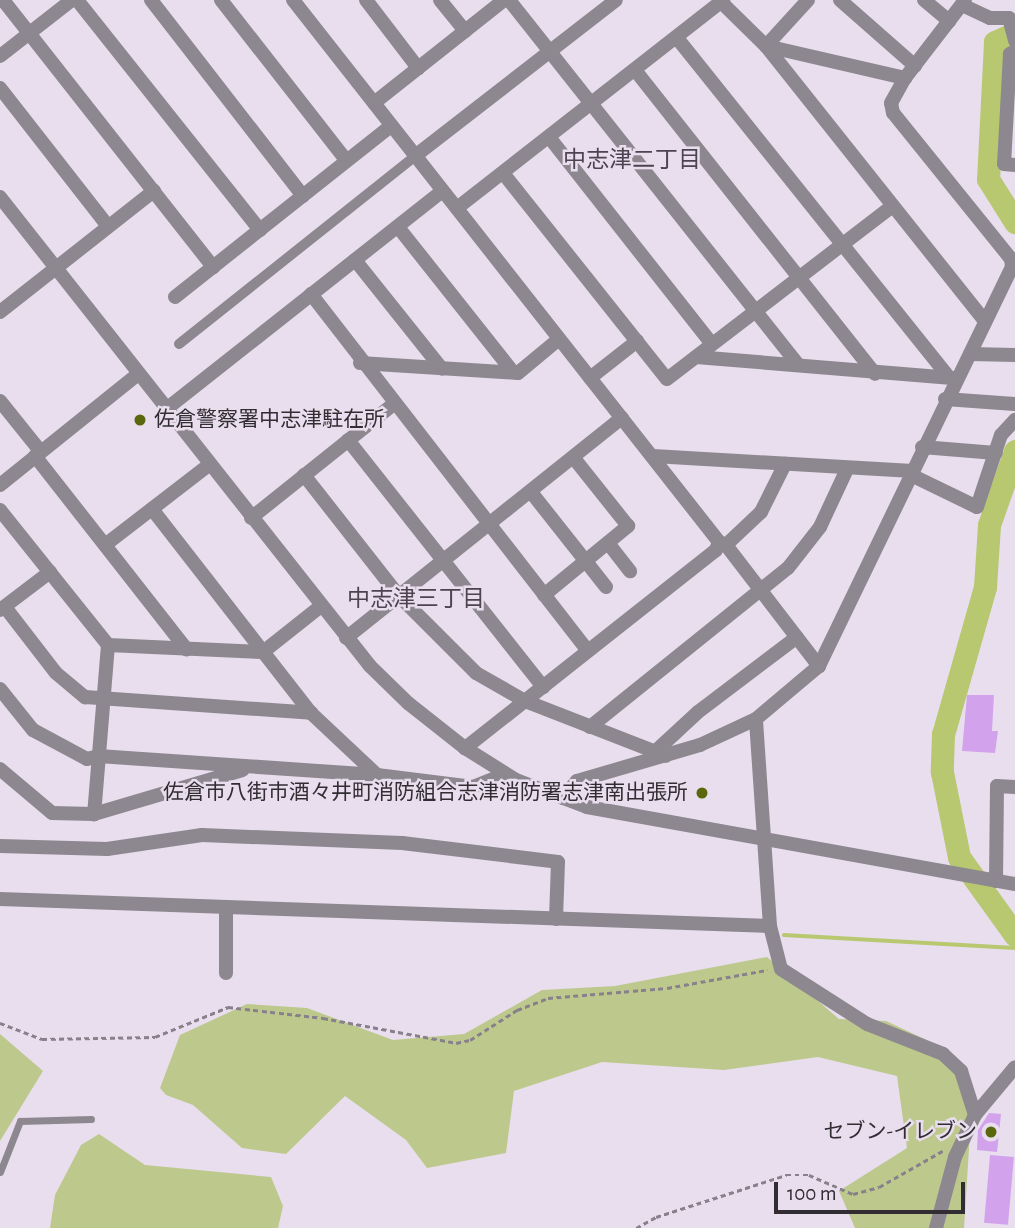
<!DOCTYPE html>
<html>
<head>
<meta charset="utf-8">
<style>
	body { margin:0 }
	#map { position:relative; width:1015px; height:1228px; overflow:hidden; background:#e8deee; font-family:"Alegreya Sans","Noto Sans JP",sans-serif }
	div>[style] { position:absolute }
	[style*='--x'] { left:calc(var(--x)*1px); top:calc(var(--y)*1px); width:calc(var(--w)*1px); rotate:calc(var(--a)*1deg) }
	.green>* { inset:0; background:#bdc98c }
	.stream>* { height:3.5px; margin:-1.75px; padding:0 1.75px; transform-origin:1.75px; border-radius:1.75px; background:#b8c871 }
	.river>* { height:23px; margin:-11.5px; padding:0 11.5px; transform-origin:11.5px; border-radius:11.5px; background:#b8c871 }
	.building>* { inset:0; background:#d2a3ec; transform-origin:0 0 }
	.path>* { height:2.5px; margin-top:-1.25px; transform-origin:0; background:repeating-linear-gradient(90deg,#88818b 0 5px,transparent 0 8.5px) }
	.service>* { height:7px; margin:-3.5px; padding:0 3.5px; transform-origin:3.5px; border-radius:3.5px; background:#8d888f }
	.pedestrian>* { height:10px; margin:-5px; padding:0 5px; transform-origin:5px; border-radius:5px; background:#8d888f }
	.minor>* { height:14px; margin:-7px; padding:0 7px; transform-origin:7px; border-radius:7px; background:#8d888f }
	.tertiary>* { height:14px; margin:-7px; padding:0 7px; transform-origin:7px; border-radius:7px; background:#8d888f }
	.dots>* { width:19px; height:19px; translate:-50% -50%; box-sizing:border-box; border:4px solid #e8deee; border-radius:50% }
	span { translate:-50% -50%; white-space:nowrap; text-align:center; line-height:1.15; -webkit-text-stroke:5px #e8deee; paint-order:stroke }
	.poi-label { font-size:21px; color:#312d33 }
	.left { translate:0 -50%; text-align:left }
	.right { translate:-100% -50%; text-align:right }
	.neighbourhood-label { font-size:23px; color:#4c4451 }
	.scale { position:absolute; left:774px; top:1182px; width:191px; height:32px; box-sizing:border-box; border:4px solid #312d33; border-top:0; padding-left:9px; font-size:21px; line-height:24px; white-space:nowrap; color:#312d33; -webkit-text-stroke:5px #e8deee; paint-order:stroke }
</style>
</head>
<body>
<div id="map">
	<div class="green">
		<i style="clip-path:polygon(767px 957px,839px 1019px,886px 1021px,946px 1049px,973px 1085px,964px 1228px,855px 1228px,839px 1191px,907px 1148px,897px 1076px,818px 1057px,724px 1070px,602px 1062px,514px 1091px,506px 1153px,427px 1168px,406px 1140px,345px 1096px,286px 1154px,242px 1148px,193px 1105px,166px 1095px,160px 1088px,180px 1035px,247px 1004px,307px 1008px,393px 1040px,464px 1034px,542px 990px,615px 986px)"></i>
		<i style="clip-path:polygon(0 1034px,43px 1071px,0 1141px)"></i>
		<i style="clip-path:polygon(99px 1134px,145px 1165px,271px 1177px,283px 1206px,278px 1228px,50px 1228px,55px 1195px,81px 1145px)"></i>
	</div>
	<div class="stream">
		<i style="--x:784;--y:935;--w:231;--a:3.2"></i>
	</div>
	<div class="river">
		<i style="--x:1015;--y:33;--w:22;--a:156"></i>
		<i style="--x:995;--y:42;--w:137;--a:92.9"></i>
		<i style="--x:988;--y:179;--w:51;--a:57.9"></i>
		<i style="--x:1015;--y:451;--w:78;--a:109.4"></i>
		<i style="--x:989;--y:525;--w:62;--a:93.7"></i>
		<i style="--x:985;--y:587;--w:153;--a:105.9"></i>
		<i style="--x:943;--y:734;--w:38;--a:92"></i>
		<i style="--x:942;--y:772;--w:87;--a:78.7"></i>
		<i style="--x:959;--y:857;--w:96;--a:54.3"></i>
	</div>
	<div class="building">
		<i style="clip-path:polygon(967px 695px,994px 695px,992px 731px,998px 731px,995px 753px,962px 751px)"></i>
		<i style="clip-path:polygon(989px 1113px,1001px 1114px,997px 1152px,977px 1150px,978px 1130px)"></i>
		<i style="left:990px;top:1155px;width:24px;height:68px;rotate:5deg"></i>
	</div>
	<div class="path">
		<i style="--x:0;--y:1023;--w:45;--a:20.9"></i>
		<i style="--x:42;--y:1039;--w:113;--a:-1"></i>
		<i style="--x:155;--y:1037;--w:79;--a:-22.3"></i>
		<i style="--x:228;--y:1007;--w:96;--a:6.6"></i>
		<i style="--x:323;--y:1018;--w:135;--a:10.6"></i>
		<i style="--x:456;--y:1043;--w:14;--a:-12"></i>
		<i style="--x:470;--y:1040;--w:56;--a:-32.6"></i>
		<i style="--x:517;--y:1010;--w:33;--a:-21"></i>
		<i style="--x:548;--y:998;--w:119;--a:-4.8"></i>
		<i style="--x:667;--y:988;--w:102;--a:-10.2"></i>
		<i style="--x:636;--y:1228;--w:23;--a:-29"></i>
		<i style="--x:656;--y:1217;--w:137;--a:-17.9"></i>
		<i style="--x:786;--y:1175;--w:23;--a:0"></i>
		<i style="--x:809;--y:1175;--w:48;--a:23.4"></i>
		<i style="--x:853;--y:1194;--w:27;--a:-15"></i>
		<i style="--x:879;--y:1187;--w:75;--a:-29.6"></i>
	</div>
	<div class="service">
		<i style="--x:0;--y:1172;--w:55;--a:-68.6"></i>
		<i style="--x:20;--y:1121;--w:71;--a:-1.6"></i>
	</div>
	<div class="pedestrian">
		<i style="--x:179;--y:344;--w:302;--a:-38.5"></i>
	</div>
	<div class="minor">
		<i style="--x:3;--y:0;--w:340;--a:51.8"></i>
		<i style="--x:77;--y:0;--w:294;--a:51.5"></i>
		<i style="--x:151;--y:0;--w:248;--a:52.2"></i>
		<i style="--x:221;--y:0;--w:204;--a:52"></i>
		<i style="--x:366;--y:0;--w:86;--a:52.6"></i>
		<i style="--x:440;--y:0;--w:40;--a:51"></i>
		<i style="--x:509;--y:0;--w:464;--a:51.6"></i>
		<i style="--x:719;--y:0;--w:66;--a:44.4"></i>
		<i style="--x:766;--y:46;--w:352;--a:51.5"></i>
		<i style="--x:808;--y:0;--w:62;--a:132.4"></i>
		<i style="--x:766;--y:46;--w:143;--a:13"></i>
		<i style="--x:905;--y:78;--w:98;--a:-52.4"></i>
		<i style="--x:840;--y:0;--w:100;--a:41.3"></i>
		<i style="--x:924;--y:0;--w:33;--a:40"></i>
		<i style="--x:962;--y:5;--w:31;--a:25"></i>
		<i style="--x:990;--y:18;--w:19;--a:0"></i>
		<i style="--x:1009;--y:18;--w:24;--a:75"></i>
		<i style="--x:677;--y:38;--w:433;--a:51.3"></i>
		<i style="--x:1015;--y:51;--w:6;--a:149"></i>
		<i style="--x:1010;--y:54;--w:110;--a:93.1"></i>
		<i style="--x:1004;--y:164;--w:11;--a:5"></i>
		<i style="--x:0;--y:56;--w:91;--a:-37.9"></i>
		<i style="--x:635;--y:70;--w:387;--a:51.7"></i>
		<i style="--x:0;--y:88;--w:175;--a:52"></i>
		<i style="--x:374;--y:103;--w:166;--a:-38.4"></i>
		<i style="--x:549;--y:137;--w:263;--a:51.8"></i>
		<i style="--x:503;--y:173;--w:263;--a:51.5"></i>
		<i style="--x:667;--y:379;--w:282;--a:-37.5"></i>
		<i style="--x:457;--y:208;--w:338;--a:-38"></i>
		<i style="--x:398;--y:227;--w:185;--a:51.6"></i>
		<i style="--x:355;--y:260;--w:139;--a:51.4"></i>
		<i style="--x:311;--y:294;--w:450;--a:52.2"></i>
		<i style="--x:175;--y:297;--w:275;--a:-38.4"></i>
		<i style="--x:0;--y:312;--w:196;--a:-38.2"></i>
		<i style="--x:970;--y:354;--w:45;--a:1.3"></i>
		<i style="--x:696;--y:357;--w:257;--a:4.7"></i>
		<i style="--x:360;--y:363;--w:158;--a:3.6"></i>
		<i style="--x:518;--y:373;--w:53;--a:-39.7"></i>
		<i style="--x:590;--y:378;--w:60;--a:-38.2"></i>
		<i style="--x:945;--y:399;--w:70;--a:4.1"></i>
		<i style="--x:0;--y:401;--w:65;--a:51.2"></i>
		<i style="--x:348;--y:440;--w:315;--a:51.7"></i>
		<i style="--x:922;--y:447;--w:74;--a:4.6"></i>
		<i style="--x:35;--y:456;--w:246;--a:51.9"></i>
		<i style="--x:653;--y:456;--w:260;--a:3.3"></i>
		<i style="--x:304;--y:475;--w:154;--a:51.9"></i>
		<i style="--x:399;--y:596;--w:109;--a:45"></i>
		<i style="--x:476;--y:673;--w:56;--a:29.7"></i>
		<i style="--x:525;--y:701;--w:151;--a:21.3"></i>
		<i style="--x:911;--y:475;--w:73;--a:25.9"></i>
		<i style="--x:977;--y:507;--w:76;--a:-71.6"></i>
		<i style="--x:1001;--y:435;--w:21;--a:-47"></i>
		<i style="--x:0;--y:485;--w:176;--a:-38.8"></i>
		<i style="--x:531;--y:492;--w:121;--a:51.7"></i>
		<i style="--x:152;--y:509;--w:259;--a:52.1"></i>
		<i style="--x:311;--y:713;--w:91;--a:43.2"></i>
		<i style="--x:0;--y:510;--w:173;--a:51.3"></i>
		<i style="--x:108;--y:645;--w:170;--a:94.7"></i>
		<i style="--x:251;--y:518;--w:183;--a:-38.6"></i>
		<i style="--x:719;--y:542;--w:8;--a:23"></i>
		<i style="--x:726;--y:545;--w:153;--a:52.5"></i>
		<i style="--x:608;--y:543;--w:36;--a:52"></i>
		<i style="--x:105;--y:545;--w:131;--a:-37.6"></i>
		<i style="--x:726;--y:545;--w:48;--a:-43.3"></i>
		<i style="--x:761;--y:512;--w:54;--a:-63.4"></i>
		<i style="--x:544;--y:595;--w:109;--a:-39.4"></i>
		<i style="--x:628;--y:526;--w:88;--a:-128.6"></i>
		<i style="--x:5;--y:607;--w:83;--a:52.3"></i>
		<i style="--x:56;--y:673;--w:38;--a:40"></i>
		<i style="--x:85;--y:697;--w:227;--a:4"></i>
		<i style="--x:0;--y:610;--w:63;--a:-37.2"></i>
		<i style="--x:346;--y:638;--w:353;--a:-38.6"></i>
		<i style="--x:108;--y:645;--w:155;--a:2.6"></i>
		<i style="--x:263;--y:652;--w:74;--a:-38.4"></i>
		<i style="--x:0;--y:689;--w:53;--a:51.2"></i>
		<i style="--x:33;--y:730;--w:61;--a:28.2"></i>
		<i style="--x:87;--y:759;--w:11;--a:-15"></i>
		<i style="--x:98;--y:756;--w:280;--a:3.9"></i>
		<i style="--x:377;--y:775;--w:97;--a:7.1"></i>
		<i style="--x:473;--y:787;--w:35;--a:-22"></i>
		<i style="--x:590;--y:727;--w:254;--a:-38.8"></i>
		<i style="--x:788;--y:568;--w:52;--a:-52"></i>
		<i style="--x:820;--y:527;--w:64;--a:-65"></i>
		<i style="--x:658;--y:749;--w:54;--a:-42.8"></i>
		<i style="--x:698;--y:712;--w:124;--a:-37.1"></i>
		<i style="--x:0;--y:769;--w:68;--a:40.2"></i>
		<i style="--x:52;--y:813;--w:42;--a:1.4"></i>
		<i style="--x:94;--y:814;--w:155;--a:-16.5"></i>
		<i style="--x:563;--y:798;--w:22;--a:-51"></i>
		<i style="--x:577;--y:781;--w:128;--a:-16.3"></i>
		<i style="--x:700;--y:745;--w:62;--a:-24.9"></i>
		<i style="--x:756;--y:719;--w:82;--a:-40.1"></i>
		<i style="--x:819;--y:666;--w:444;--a:-64.2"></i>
		<i style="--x:1012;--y:266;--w:7;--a:-98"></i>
		<i style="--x:1011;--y:259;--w:188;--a:-128.9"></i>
		<i style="--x:893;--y:113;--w:10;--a:-101"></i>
		<i style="--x:891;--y:103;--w:29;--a:-61"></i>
		<i style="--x:0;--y:846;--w:107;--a:1.6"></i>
		<i style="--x:107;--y:849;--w:96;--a:-8.4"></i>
		<i style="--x:202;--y:835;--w:200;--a:2.3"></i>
		<i style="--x:402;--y:843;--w:157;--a:6.9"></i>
		<i style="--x:558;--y:862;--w:57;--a:92"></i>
		<i style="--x:996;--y:881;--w:95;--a:-89.4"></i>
		<i style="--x:997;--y:786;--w:18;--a:3"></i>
		<i style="--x:0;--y:899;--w:770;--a:2.01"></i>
		<i style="--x:770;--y:926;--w:207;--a:-93.9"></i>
		<i style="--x:226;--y:908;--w:65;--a:90"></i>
		<i style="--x:770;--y:926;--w:44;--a:75.7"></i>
		<i style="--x:781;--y:969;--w:102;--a:32.6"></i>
		<i style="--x:867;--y:1024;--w:82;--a:21.5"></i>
		<i style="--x:943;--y:1054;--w:25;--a:43"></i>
		<i style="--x:961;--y:1071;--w:46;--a:72.3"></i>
		<i style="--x:936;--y:1228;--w:73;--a:-75"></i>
		<i style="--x:955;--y:1157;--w:47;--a:-64.5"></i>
		<i style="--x:975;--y:1115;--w:62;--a:-50.2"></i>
	</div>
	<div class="tertiary">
		<i style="--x:293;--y:0;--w:689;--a:51.83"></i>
		<i style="--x:719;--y:542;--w:9;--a:111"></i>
		<i style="--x:716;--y:550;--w:320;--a:141.7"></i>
		<i style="--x:415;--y:156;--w:254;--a:-37.8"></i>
		<i style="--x:0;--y:197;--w:597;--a:51.73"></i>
		<i style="--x:370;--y:666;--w:53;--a:44.2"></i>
		<i style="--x:408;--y:703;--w:73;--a:38.3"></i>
		<i style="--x:465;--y:748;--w:60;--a:32.1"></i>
		<i style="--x:516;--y:780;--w:76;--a:20.8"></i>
		<i style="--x:587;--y:807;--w:435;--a:10.2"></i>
		<i style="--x:165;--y:410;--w:353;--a:-38.3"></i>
	</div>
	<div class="dots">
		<i style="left:140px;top:420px;background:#5b670c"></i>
		<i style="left:702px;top:793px;background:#5b670c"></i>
		<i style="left:991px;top:1132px;background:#5b670c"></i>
	</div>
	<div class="poi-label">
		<span class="left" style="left:154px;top:420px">佐倉警察署中志津駐在所</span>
		<span class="right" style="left:688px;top:793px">佐倉市八街市酒々井町消防組合志津消防署志津南出張所</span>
		<span class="right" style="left:977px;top:1132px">セブン-イレブン</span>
	</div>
	<div class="neighbourhood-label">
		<span style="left:632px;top:161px">中志津二丁目</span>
		<span style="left:416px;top:600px">中志津三丁目</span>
	</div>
	<div class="scale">100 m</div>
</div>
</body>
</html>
